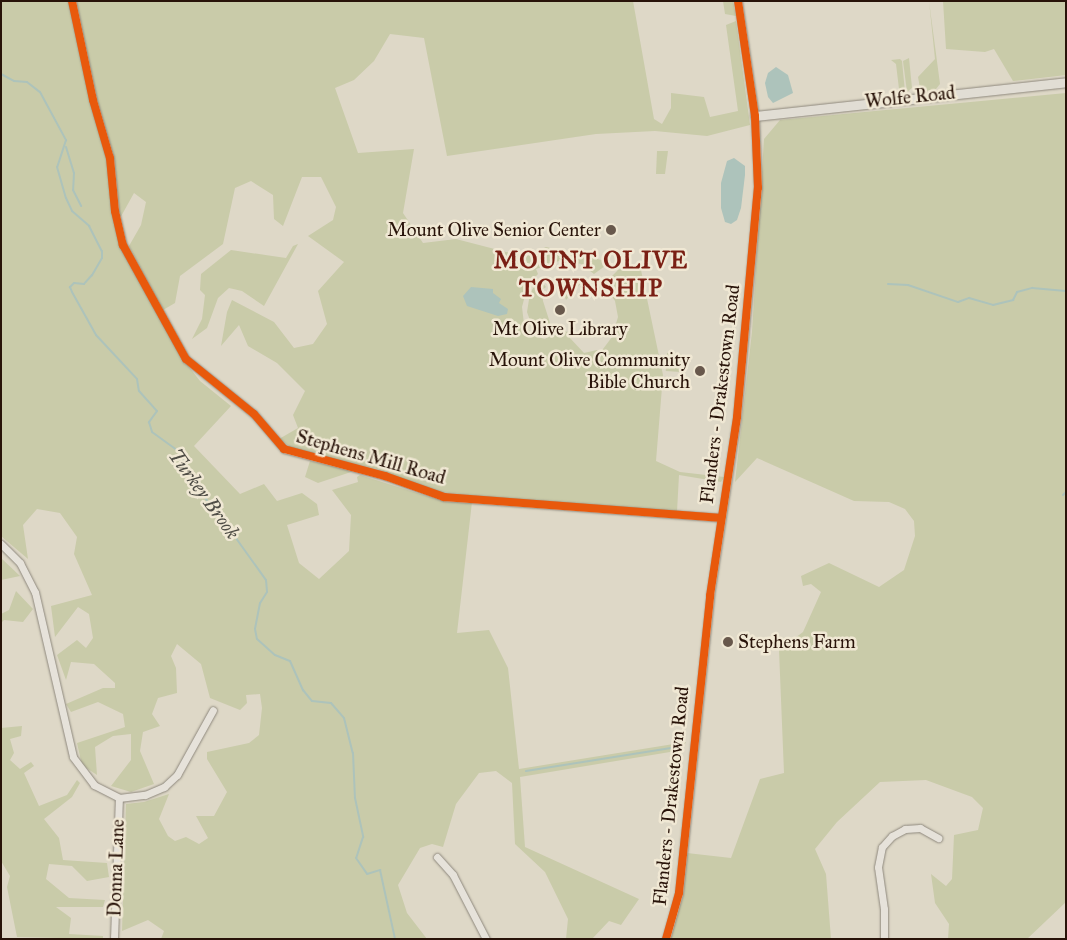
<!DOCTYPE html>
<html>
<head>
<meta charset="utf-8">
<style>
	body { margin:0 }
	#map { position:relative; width:1067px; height:940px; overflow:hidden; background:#ded8c7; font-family:"IM FELL Great Primer",serif }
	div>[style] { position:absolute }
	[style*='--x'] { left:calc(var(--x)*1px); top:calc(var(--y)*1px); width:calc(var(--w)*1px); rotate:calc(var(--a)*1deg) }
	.green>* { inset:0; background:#c9cba9; transform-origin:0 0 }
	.water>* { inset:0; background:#adc3bb }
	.stream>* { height:2px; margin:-1px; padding:0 1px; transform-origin:1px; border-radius:1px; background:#adc3bb }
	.roads { filter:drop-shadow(0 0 1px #8e887d) drop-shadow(0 0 1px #8e887d) }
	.minor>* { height:7px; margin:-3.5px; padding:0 3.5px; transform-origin:3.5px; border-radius:3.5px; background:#e6e2da }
	.major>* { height:9px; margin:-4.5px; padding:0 4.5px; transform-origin:4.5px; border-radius:4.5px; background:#e1ddd4 }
	.cycleway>* { height:8px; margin:-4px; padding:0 4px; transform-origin:4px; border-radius:4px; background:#e8590c }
	.dots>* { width:14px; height:14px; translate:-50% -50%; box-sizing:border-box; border:2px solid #f0e8d4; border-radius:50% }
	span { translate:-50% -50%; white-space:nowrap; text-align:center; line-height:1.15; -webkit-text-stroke:5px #f0e8d4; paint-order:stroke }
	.street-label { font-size:19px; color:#281309 }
	.poi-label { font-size:19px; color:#281309 }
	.right { translate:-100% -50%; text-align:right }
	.left { translate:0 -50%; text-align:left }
	.water-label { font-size:20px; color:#4f4d46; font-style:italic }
	.district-label { font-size:24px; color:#7a1f14; font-weight:700; letter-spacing:1px }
	.frame { position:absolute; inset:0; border:2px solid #281309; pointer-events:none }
</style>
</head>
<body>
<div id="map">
	<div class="green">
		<i style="clip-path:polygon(1px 1px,69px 1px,108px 162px,115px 225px,179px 354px,200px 381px,231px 406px,194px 446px,240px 494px,264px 484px,277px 501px,302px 493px,317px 504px,319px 515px,287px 525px,299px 563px,319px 579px,349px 551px,351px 515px,332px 490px,358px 482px,357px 477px,360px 475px,436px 499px,472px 502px,457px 633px,489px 630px,508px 668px,519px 769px,686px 742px,682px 750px,520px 777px,525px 847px,639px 899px,621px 925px,609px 921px,592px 939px,566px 939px,568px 919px,545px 872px,515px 844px,512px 783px,496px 771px,479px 773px,456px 804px,443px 847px,432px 844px,420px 848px,398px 885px,407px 913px,427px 939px,161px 939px,164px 931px,148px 920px,122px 931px,126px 804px,144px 802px,169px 794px,159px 819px,168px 836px,175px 841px,186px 837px,199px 844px,208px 838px,196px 816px,214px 816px,227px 792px,207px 759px,207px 752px,249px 743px,259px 735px,262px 708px,260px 694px,246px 695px,247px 703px,240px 710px,210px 698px,201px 664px,177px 644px,171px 656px,176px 668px,177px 693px,158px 698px,152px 714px,160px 726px,143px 732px,140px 751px,154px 784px,131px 792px,111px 786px,131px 760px,131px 734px,113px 736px,95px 747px,97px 775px,82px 765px,77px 743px,125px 727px,123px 714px,98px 702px,71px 712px,66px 704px,103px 688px,115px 688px,115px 683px,94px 664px,71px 662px,66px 680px,57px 655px,77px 640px,86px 648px,93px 638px,89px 614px,78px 607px,55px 637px,51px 606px,92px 595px,74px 554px,77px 537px,60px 513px,37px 509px,23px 525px,28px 559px,1px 536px)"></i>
		<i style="clip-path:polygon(76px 1px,633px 1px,654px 119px,662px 124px,671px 108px,671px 93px,704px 97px,710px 117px,738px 111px,726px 25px,736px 21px,750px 125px,707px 136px,655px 131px,596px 134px,447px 156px,424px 38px,390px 34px,374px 61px,354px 80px,335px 88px,358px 153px,414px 149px,403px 213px,423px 243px,456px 239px,525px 257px,546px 247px,606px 261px,605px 266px,594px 274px,581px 264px,562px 260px,536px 269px,538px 274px,528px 284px,522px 307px,524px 324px,534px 336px,545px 339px,556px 330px,564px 331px,572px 333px,569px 337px,584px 353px,597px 350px,600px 353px,612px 337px,618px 317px,615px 301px,605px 287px,606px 282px,618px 270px,629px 266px,641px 270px,663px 375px,656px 461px,680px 472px,724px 477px,721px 482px,679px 475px,677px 512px,507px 499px,440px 492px,377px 469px,295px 450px,279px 439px,298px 428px,293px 415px,305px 391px,277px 363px,248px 346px,239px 325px,221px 346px,227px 312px,232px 300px,274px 322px,294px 348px,313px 344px,327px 324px,318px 291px,344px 262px,308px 236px,333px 220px,336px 207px,321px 177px,302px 177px,283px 226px,274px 219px,273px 195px,251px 181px,235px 188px,223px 244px,180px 276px,175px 303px,163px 310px,129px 246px,141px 225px,146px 202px,134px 193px,119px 220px,112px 152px,96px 98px)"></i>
		<i style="clip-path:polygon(723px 1px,733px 1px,736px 16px,725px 14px)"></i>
		<i style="clip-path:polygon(929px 1px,940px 84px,936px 89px,926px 91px,920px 88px,918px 77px,935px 59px)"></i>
		<i style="clip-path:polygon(943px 1px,1066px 1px,1066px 75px,1013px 81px,994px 49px,985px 52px,946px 49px)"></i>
		<i style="clip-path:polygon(909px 58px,912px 88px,907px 92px,903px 61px)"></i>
		<i style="clip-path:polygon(900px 59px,902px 61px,905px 92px,899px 89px,896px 64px,891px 60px)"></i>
		<i style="clip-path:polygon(1066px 93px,1066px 902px,1027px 939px,948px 939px,949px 924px,935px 903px,931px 874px,946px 886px,952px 879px,954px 835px,978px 830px,983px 808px,972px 797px,926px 780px,880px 782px,837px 822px,815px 849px,826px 874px,831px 939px,669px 939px,683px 897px,687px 853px,731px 858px,760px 779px,784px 773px,779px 650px,803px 632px,821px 592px,811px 584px,803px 586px,801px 576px,829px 563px,879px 587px,904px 570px,915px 536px,914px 521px,905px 509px,889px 502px,854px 501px,757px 458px,735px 482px,752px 332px,764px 139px,780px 120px)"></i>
		<i style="clip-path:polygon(657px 151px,668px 151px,665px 174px,656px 174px)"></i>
		<i style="clip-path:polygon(298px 244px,264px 306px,242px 291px,229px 288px,218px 298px,207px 328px,192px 339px,202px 319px,205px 295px,200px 290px,201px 274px,231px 250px,286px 258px,293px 246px)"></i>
		<i style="clip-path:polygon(569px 277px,581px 283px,566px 300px,559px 278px)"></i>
		<i style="clip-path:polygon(539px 279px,546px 287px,542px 290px,543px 301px,551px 326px,541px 333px,532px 326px,527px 312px,530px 293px)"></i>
		<i style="left:667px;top:353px;width:15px;height:18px;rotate:4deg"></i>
		<i style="clip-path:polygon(310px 461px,354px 471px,318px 483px,305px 477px)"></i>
		<i style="clip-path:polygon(1px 558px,20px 576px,1px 580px)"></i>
		<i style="clip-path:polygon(16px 591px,33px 609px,23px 622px,4px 620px,1px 623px,1px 614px,9px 610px)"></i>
		<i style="clip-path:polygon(22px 726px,21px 736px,10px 739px,14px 753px,10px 760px,20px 769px,31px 762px,34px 766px,24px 773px,39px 806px,67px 795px,77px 780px,80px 783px,72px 797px,44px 819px,59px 838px,63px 860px,107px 863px,109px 877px,87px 881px,72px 866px,49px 864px,46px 879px,69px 898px,105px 900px,103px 907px,56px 907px,71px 918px,69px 934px,103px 936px,103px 939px,17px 937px,7px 887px,10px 876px,1px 861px,1px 728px)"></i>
	</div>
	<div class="water">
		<i style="clip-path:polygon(776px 67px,788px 75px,793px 93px,773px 103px,768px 97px,765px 83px,768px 73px)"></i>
		<i style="clip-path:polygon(734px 158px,745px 166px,745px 175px,741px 208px,737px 220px,731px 224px,725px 222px,721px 208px,721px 183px,727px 161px)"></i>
		<i style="clip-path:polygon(471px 287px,493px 289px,493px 293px,501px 299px,499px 303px,508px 309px,507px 314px,498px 316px,467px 306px,463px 296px)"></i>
	</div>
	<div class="stream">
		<i style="--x:1;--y:74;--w:15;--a:28"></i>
		<i style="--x:14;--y:81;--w:13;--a:4"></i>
		<i style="--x:27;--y:82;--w:16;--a:38"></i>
		<i style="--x:40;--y:92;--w:55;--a:61.6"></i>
		<i style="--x:66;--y:140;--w:28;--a:108"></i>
		<i style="--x:57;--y:167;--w:32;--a:74"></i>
		<i style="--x:66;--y:198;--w:14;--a:65"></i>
		<i style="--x:72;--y:211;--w:23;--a:41"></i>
		<i style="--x:89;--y:226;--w:28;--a:63"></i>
		<i style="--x:102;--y:251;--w:7;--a:90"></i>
		<i style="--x:102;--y:258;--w:20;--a:120"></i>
		<i style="--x:92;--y:275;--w:12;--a:132"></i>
		<i style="--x:84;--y:284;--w:10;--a:-174"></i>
		<i style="--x:74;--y:283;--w:6;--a:135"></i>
		<i style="--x:70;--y:287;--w:5;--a:68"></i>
		<i style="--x:72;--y:292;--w:49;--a:60.8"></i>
		<i style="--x:96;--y:335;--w:60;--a:47"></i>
		<i style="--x:137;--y:379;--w:12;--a:81"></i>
		<i style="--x:139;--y:391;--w:27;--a:48"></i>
		<i style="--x:157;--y:411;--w:14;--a:126"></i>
		<i style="--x:149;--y:422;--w:10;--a:73"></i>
		<i style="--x:152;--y:432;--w:32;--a:36"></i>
		<i style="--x:178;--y:451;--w:81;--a:59.6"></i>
		<i style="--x:219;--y:521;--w:11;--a:34"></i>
		<i style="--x:228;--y:527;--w:65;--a:54.4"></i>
		<i style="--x:266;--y:580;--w:12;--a:85"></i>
		<i style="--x:267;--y:592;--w:13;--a:122"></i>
		<i style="--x:260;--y:603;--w:26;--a:101"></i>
		<i style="--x:255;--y:629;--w:10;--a:79"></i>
		<i style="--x:257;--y:639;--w:24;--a:42"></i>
		<i style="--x:275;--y:655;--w:16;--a:22"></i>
		<i style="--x:290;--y:661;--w:32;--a:66"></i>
		<i style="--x:303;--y:690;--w:14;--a:51"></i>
		<i style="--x:312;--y:701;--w:19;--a:6"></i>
		<i style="--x:331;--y:703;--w:20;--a:49"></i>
		<i style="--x:344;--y:718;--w:36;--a:76"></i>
		<i style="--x:353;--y:753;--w:45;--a:87.5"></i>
		<i style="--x:355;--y:798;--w:40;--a:78"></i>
		<i style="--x:363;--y:837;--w:22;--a:108"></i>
		<i style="--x:356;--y:858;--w:19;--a:55"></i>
		<i style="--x:367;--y:874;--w:14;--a:-17"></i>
		<i style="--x:380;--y:870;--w:71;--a:77.7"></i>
		<i style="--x:66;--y:147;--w:27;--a:73"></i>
		<i style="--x:74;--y:173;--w:17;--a:93"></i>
		<i style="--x:73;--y:190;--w:18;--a:63"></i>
		<i style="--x:888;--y:284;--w:20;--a:3"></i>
		<i style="--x:908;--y:285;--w:53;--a:18.8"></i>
		<i style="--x:958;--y:302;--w:12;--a:-20"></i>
		<i style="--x:969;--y:298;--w:25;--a:16"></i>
		<i style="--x:993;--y:305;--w:21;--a:-14"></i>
		<i style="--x:1013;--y:300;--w:9;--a:-63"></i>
		<i style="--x:1017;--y:292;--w:16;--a:-15"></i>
		<i style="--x:1032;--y:288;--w:34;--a:5"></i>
		<i style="--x:1063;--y:495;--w:4;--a:-45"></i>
		<i style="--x:526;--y:771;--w:153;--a:-9"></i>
	</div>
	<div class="roads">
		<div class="minor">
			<i style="--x:72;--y:1;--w:101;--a:78"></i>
			<i style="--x:93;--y:100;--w:60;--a:73.7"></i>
			<i style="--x:110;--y:158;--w:53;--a:84.6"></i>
			<i style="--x:115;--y:211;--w:35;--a:77"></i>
			<i style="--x:123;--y:245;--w:130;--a:61.1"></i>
			<i style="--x:186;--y:359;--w:87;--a:39"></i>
			<i style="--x:254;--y:414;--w:46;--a:49.4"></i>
			<i style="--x:284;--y:449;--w:105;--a:15"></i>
			<i style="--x:385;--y:476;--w:63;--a:19.6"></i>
			<i style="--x:444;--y:497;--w:278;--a:4.3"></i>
			<i style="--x:1;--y:544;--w:27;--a:45"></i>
			<i style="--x:20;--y:563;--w:33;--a:63"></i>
			<i style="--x:35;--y:592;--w:169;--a:77"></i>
			<i style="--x:73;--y:757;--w:35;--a:53"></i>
			<i style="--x:94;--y:785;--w:28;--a:27"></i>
			<i style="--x:119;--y:798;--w:26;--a:-7"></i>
			<i style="--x:145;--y:795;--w:21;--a:-23"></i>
			<i style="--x:164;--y:787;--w:18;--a:-43"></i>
			<i style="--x:177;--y:775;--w:74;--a:-61"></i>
			<i style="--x:437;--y:857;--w:24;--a:48"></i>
			<i style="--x:453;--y:875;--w:72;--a:62.7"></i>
			<i style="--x:114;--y:939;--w:141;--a:-88"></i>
			<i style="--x:666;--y:939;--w:48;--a:-74.2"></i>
			<i style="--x:679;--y:893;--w:299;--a:-84"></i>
			<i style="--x:710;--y:596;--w:181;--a:-81.4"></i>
			<i style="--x:737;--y:417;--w:230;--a:-84.8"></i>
			<i style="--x:758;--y:188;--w:72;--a:-92.4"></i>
			<i style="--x:755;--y:116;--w:116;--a:-98.4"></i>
			<i style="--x:884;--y:939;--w:30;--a:-90"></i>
			<i style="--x:884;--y:909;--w:42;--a:-98.1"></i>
			<i style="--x:878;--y:867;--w:20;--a:-79"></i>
			<i style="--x:882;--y:847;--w:15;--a:-48"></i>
			<i style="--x:892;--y:836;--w:15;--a:-28"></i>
			<i style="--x:905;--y:829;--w:15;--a:-4"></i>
			<i style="--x:920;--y:828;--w:21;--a:29"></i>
		</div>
		<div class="major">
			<i style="--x:755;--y:116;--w:313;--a:-6.2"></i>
		</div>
	</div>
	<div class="cycleway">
		<i style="--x:72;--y:1;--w:101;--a:78"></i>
		<i style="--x:93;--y:100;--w:60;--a:73.7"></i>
		<i style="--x:110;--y:158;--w:53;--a:84.6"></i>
		<i style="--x:115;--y:211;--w:35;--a:77"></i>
		<i style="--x:123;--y:245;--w:130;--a:61.1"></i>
		<i style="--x:186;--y:359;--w:87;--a:39"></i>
		<i style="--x:254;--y:414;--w:46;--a:49.4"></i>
		<i style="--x:284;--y:449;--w:105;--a:15"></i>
		<i style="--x:385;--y:476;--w:63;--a:19.6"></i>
		<i style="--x:444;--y:497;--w:278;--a:4.3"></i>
		<i style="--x:666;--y:939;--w:48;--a:-74.2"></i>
		<i style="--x:679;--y:893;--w:299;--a:-84"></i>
		<i style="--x:710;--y:596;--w:181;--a:-81.4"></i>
		<i style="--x:737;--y:417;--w:230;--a:-84.8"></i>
		<i style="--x:758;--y:188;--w:72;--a:-92.4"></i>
		<i style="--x:755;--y:116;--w:116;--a:-98.4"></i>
	</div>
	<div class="dots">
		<i style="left:611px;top:230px;background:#68584c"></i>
		<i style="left:560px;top:310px;background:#68584c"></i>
		<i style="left:700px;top:371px;background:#68584c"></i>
		<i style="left:728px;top:642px;background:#68584c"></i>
	</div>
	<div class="street-label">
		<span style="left:910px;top:97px;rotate:-6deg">Wolfe Road</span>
		<span style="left:720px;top:394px;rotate:-83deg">Flanders - Drakestown Road</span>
		<span style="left:371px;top:457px;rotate:16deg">Stephens Mill Road</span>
		<span style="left:671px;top:796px;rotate:-84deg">Flanders - Drakestown Road</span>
		<span style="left:116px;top:868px;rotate:-88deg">Donna Lane</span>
	</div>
	<div class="poi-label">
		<span class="right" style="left:601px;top:230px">Mount Olive Senior Center</span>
		<span style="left:560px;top:329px">Mt Olive Library</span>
		<span class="right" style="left:690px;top:371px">Mount Olive Community<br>Bible Church</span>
		<span class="left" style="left:738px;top:642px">Stephens Farm</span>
	</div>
	<div class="water-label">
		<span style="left:204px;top:494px;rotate:54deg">Turkey Brook</span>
	</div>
	<div class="district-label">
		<span style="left:591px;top:275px">MOUNT OLIVE<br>TOWNSHIP</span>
	</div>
	<div class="frame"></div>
</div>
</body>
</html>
